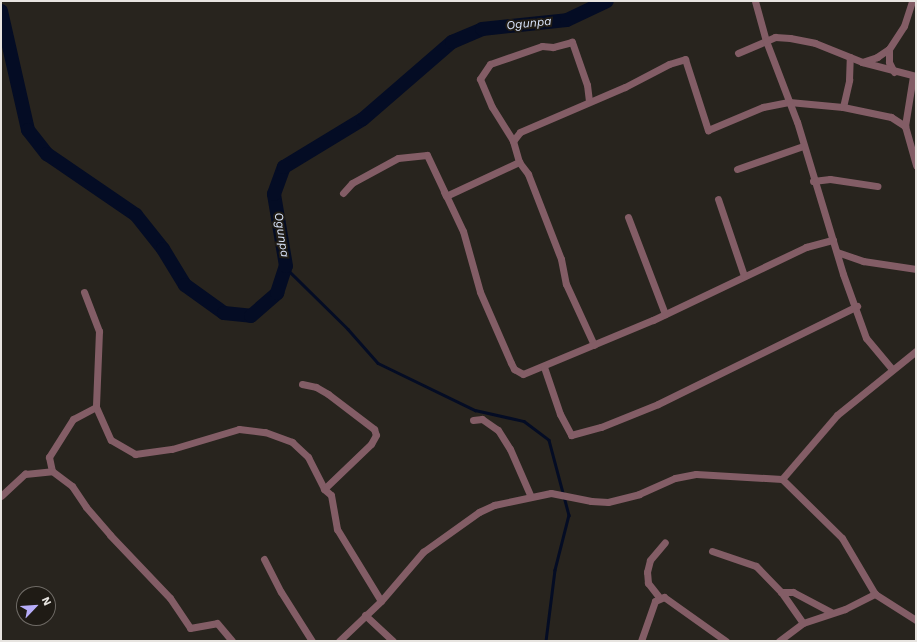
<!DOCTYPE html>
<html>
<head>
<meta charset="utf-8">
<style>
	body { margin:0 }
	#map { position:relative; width:917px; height:642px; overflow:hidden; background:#28241e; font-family:"Work Sans",sans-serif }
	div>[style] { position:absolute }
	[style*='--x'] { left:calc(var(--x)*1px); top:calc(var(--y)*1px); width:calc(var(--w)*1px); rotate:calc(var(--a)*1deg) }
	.stream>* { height:2.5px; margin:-1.25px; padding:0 1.25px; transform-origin:1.25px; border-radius:1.25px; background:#040c24 }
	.river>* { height:14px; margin:-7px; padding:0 7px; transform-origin:7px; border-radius:7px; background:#040c24 }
	.street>* { height:7px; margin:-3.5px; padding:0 3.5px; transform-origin:3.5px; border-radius:3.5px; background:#835d66 }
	span { translate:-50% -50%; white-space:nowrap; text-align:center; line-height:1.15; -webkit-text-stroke:4px #1f1b15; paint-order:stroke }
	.water-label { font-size:12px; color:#d9e4fb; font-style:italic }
	.frame { position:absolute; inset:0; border:2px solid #e7e4e0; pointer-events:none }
	.north { position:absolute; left:16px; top:586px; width:40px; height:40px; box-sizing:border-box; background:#1f1b15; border:1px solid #6f6b66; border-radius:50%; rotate:65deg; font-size:11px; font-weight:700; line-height:16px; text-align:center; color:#e7e4e0 }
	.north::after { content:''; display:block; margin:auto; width:14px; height:18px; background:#b6acf8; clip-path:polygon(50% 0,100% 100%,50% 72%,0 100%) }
</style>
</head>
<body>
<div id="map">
	<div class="stream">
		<i style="--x:285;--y:267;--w:88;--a:44.5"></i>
		<i style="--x:348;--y:329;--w:45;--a:48.6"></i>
		<i style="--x:378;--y:363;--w:108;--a:25.9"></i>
		<i style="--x:475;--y:410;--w:50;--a:12.7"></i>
		<i style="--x:524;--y:421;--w:31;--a:37"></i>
		<i style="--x:549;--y:440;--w:78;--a:75.1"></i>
		<i style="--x:569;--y:515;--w:57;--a:104.3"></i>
		<i style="--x:555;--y:570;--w:72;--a:97.2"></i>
	</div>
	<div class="river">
		<i style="--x:1;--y:11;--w:122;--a:77.2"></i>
		<i style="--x:28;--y:130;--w:31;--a:52"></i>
		<i style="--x:47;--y:154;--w:108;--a:34.4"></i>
		<i style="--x:136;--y:215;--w:43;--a:51.5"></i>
		<i style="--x:163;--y:249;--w:42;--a:58.6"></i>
		<i style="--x:185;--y:285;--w:48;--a:35.7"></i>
		<i style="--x:224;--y:313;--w:27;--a:6"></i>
		<i style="--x:251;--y:316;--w:35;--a:-41"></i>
		<i style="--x:277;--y:293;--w:28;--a:-72"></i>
		<i style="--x:286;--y:266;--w:73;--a:-99.5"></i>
		<i style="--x:274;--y:194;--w:29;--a:-70"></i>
		<i style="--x:284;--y:167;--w:92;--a:-31.3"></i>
		<i style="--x:363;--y:119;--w:118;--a:-40.9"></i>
		<i style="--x:452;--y:42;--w:33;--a:-23"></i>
		<i style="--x:482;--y:29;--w:85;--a:-6"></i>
		<i style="--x:567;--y:20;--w:44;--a:-25.4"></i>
	</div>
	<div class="street">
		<i style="--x:738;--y:53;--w:30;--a:-23"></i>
		<i style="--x:766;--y:41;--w:41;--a:-105.4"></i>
		<i style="--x:862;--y:62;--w:16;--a:-18"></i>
		<i style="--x:877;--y:57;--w:14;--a:-34"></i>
		<i style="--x:894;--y:72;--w:11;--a:-117"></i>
		<i style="--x:889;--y:62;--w:13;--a:-90"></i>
		<i style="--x:889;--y:49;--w:27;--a:-57"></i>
		<i style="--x:904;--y:26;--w:26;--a:-72"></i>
		<i style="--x:913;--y:76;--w:51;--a:99.1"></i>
		<i style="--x:905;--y:126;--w:41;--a:74.2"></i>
		<i style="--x:589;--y:101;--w:16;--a:-97"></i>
		<i style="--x:587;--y:85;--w:46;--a:-109.2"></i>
		<i style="--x:572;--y:42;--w:20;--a:165"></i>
		<i style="--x:553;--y:47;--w:11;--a:-175"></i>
		<i style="--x:542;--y:46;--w:55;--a:160.9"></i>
		<i style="--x:490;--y:64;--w:18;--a:124"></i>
		<i style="--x:480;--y:79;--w:30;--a:67"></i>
		<i style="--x:492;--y:107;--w:40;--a:58"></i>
		<i style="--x:513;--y:141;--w:22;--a:74"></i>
		<i style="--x:519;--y:162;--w:15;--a:53"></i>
		<i style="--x:528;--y:174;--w:91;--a:68.8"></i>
		<i style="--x:561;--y:259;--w:25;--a:79"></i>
		<i style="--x:566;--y:284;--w:67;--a:65.3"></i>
		<i style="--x:843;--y:107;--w:28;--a:-77"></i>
		<i style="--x:849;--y:80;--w:23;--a:-88"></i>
		<i style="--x:513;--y:141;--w:11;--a:-52"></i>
		<i style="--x:520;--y:132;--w:114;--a:-23.2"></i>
		<i style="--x:625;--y:87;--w:50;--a:-27.6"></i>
		<i style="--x:669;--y:64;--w:17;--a:-17"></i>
		<i style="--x:685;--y:59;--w:75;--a:72.1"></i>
		<i style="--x:708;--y:130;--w:60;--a:-22.7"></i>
		<i style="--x:763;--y:107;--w:26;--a:-11"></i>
		<i style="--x:789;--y:102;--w:54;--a:5.3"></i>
		<i style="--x:843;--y:107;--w:49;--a:11.8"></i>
		<i style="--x:891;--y:117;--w:17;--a:33"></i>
		<i style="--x:737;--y:169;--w:70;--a:-19.2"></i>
		<i style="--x:813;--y:181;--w:17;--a:-7"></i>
		<i style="--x:830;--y:179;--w:48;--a:8.5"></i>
		<i style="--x:444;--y:192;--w:4;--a:63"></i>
		<i style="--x:446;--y:196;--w:81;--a:-25"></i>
		<i style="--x:343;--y:193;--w:13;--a:-48"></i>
		<i style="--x:352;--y:183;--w:52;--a:-28.5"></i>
		<i style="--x:398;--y:158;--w:29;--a:-6"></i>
		<i style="--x:427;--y:155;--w:84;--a:64.7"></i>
		<i style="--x:463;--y:231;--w:63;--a:74.4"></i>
		<i style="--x:480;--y:292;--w:77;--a:66.4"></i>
		<i style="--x:511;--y:363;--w:7;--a:63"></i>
		<i style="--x:514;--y:369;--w:10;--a:29"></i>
		<i style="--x:523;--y:374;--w:141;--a:-22.6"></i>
		<i style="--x:653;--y:320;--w:170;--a:-25.5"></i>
		<i style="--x:806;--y:247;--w:28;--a:-15"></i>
		<i style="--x:718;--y:199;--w:81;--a:71.3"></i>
		<i style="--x:628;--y:217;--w:104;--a:69.1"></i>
		<i style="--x:837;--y:252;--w:28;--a:19"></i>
		<i style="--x:863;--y:261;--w:54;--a:8.6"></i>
		<i style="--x:84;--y:292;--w:42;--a:69"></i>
		<i style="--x:99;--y:331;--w:76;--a:92.3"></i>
		<i style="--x:96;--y:407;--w:36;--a:66"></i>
		<i style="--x:111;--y:440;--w:28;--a:30"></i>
		<i style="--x:135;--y:454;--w:37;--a:-8"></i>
		<i style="--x:172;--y:449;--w:70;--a:-16.6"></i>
		<i style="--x:239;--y:429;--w:26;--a:7"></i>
		<i style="--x:265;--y:432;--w:29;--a:20"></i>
		<i style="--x:292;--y:442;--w:22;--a:43"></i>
		<i style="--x:308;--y:457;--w:36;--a:63"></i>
		<i style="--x:324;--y:489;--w:9;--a:41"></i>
		<i style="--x:331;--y:495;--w:35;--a:80"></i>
		<i style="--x:337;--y:529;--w:84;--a:58.6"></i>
		<i style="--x:544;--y:367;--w:50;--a:71.2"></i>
		<i style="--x:560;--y:414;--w:24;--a:62"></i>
		<i style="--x:571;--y:435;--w:31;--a:-15"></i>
		<i style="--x:601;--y:427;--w:61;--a:-22"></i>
		<i style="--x:658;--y:404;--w:222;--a:-26.2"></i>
		<i style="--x:892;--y:369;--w:40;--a:-130"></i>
		<i style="--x:866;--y:338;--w:68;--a:-109.8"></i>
		<i style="--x:843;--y:274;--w:159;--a:-106.8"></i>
		<i style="--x:797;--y:122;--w:87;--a:-110.9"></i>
		<i style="--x:766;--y:41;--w:10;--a:-24"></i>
		<i style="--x:775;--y:37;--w:15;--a:4"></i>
		<i style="--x:790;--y:38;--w:25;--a:11"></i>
		<i style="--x:815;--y:43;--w:51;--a:22"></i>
		<i style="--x:862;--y:62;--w:56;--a:14.5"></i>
		<i style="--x:302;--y:384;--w:14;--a:12"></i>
		<i style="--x:316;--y:387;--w:14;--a:30"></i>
		<i style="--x:328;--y:394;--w:58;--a:37.3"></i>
		<i style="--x:374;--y:429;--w:6;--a:72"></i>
		<i style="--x:376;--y:435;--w:10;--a:119"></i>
		<i style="--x:371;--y:444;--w:65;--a:136.2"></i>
		<i style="--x:96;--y:407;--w:26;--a:152"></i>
		<i style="--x:73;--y:419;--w:45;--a:122.3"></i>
		<i style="--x:49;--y:457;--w:14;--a:78"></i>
		<i style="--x:52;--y:471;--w:25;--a:37"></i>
		<i style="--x:72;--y:486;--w:25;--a:56"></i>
		<i style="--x:86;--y:507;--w:37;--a:49"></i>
		<i style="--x:110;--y:535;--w:87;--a:46.4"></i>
		<i style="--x:170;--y:598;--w:36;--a:56"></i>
		<i style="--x:190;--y:628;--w:27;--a:-10"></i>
		<i style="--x:217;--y:623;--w:23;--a:50"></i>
		<i style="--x:473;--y:420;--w:9;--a:-6"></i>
		<i style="--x:482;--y:419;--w:19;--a:35"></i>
		<i style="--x:498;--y:430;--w:22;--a:58"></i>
		<i style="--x:510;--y:449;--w:52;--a:66.4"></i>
		<i style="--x:782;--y:479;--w:84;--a:-49.3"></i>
		<i style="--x:837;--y:415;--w:102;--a:-39"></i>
		<i style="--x:1;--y:496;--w:33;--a:-43"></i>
		<i style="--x:25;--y:474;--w:27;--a:-6"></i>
		<i style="--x:712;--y:551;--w:46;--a:18.8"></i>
		<i style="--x:756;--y:566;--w:36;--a:46"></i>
		<i style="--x:264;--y:559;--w:37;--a:63"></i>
		<i style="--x:281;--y:592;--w:58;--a:57.7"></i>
		<i style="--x:659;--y:597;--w:18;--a:-128"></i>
		<i style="--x:648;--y:583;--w:11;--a:-95"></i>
		<i style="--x:647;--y:572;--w:12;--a:-76"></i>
		<i style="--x:650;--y:560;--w:23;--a:-50"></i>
		<i style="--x:365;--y:615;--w:38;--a:43"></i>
		<i style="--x:803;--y:623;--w:38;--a:-125"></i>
		<i style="--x:781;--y:592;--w:12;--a:0"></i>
		<i style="--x:793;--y:592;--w:43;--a:27.8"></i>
		<i style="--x:339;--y:641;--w:58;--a:-43.6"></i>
		<i style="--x:381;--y:601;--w:65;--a:-49.4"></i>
		<i style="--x:423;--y:552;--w:69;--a:-35.5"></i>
		<i style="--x:479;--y:512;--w:17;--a:-25"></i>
		<i style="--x:494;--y:505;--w:58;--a:-11.9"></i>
		<i style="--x:551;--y:493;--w:41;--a:11.3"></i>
		<i style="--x:591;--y:501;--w:17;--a:3"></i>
		<i style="--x:608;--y:502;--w:32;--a:-14"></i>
		<i style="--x:639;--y:494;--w:39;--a:-24"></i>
		<i style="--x:675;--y:478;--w:21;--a:-11"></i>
		<i style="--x:696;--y:474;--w:86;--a:3.3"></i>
		<i style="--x:782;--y:479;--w:84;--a:44.5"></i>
		<i style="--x:842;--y:538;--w:65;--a:59.5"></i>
		<i style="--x:875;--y:594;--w:49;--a:32.4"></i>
		<i style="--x:641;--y:641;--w:42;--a:-70.7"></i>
		<i style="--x:655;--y:601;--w:10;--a:-24"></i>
		<i style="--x:664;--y:597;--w:76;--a:35.4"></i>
		<i style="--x:779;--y:641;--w:30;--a:-37"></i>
		<i style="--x:803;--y:623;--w:44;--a:-18.4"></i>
		<i style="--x:845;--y:609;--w:34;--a:-27"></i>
	</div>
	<div class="water-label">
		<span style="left:529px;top:24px;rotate:-6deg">Ogunpa</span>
		<span style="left:281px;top:235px;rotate:81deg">Ogunpa</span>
	</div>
	<div class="frame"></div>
	<div class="north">N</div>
</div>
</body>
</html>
